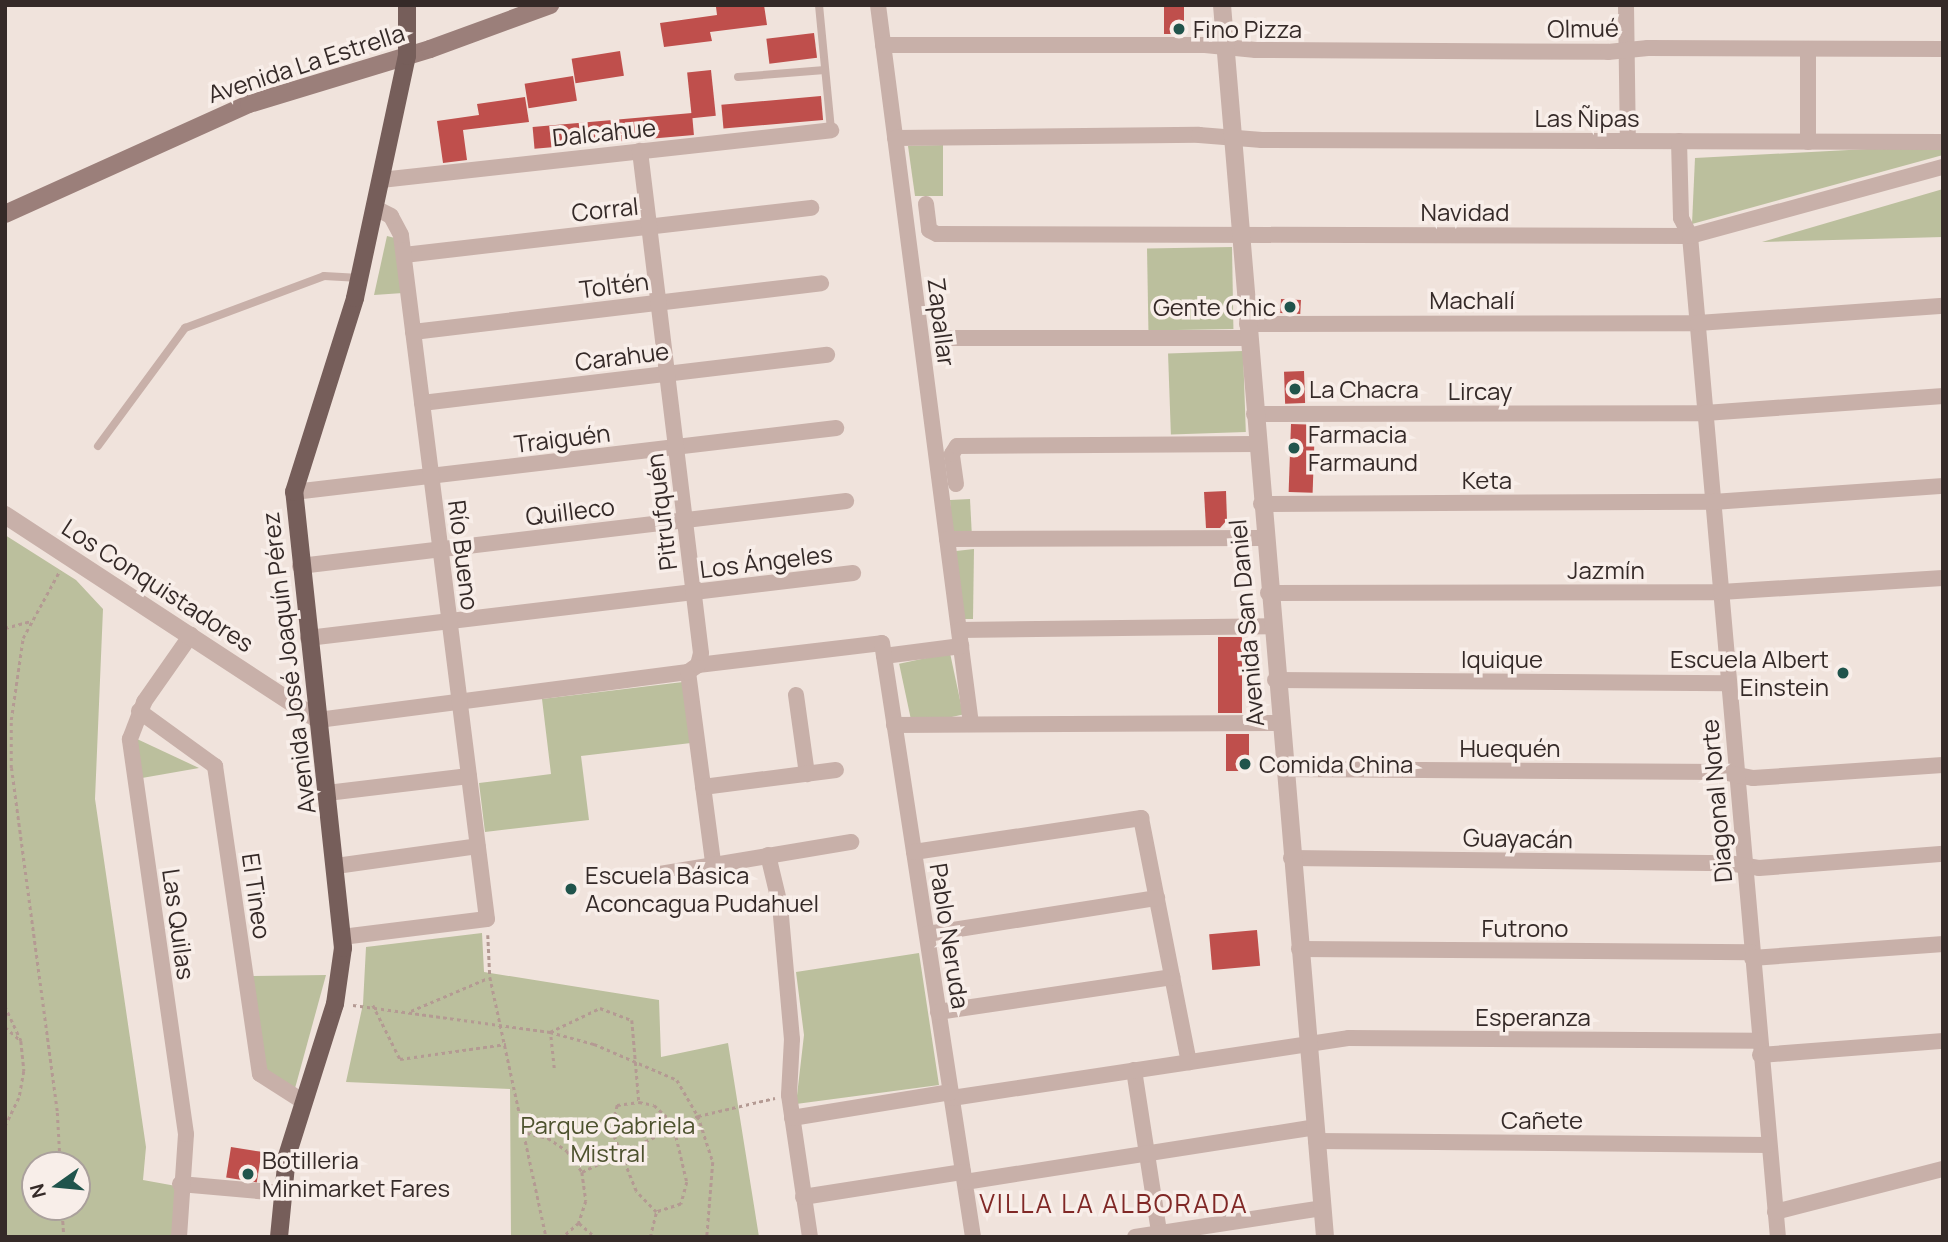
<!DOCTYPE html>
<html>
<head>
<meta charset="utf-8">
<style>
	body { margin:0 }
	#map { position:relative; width:1948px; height:1242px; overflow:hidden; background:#f0e3dc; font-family:Manrope,sans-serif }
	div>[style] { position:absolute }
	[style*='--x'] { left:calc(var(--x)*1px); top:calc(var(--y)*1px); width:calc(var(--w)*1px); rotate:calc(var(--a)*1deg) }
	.green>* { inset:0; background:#bbbf9d; transform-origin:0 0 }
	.building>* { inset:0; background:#bf4f4c; transform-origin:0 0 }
	.path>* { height:2.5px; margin-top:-1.25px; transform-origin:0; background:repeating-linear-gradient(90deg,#b49a93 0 3.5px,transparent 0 7px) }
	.service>* { height:8px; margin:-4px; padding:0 4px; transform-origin:4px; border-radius:4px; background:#c8b0a9 }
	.minor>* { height:16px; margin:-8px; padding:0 8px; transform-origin:8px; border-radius:8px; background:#c8b0a9 }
	.tertiary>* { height:18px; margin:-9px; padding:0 9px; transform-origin:9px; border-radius:9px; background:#c8b0a9 }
	.secondary>* { height:18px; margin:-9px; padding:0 9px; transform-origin:9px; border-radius:9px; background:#9b7f7a }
	.primary>* { height:18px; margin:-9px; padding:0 9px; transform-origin:9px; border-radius:9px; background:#765e5a }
	.dots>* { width:19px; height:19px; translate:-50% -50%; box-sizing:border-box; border:4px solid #f8eee9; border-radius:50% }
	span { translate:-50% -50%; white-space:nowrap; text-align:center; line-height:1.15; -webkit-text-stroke:7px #f8eee9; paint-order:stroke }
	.street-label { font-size:24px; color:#352a28 }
	.poi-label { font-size:24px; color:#352a28 }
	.left { translate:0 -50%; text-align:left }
	.right { translate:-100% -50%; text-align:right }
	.park-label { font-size:24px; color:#4d522e }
	.neighbourhood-label { font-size:26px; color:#802826; letter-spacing:2px }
	.frame { position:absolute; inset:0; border:7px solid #352a28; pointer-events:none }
	.north { position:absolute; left:21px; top:1151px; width:70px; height:70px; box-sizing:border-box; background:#f8eee9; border:2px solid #aaa09c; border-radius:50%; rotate:255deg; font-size:19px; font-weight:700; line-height:28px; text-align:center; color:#352a28 }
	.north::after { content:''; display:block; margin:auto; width:24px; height:32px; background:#20544c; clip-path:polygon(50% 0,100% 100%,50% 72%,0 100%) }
</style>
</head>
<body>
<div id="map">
	<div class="green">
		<i style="clip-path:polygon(943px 145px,943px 196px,915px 196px,908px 146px)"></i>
		<i style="clip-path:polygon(1943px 145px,1943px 155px,1692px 224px,1695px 158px)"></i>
		<i style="clip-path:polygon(1943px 189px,1943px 237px,1762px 242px)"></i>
		<i style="clip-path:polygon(387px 236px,395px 238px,403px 293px,374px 295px)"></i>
		<i style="left:1232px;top:247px;width:82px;height:85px;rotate:89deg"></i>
		<i style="left:1243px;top:351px;width:81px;height:75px;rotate:88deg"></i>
		<i style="left:970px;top:499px;width:33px;height:20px;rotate:87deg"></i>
		<i style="clip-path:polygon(evenodd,5px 535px,76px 580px,103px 609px,95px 799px,146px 1147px,143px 1180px,176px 1186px,174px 1237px,5px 1237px,5px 535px,35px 1165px,77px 1165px,77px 1207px,35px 1207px,35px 1165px)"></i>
		<i style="clip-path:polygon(974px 549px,973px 619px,964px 619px,956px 551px)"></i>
		<i style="left:950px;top:653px;width:63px;height:52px;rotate:78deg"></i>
		<i style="clip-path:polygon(683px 682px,691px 743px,581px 756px,589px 820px,485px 832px,479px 783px,551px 774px,542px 699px)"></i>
		<i style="clip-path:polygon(137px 739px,199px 768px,142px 778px)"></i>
		<i style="clip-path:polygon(482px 933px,484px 972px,659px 1000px,661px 1057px,728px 1043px,759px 1237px,511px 1237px,510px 1089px,346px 1082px,363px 1004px,366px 947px)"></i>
		<i style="clip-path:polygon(919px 953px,939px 1085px,796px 1104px,804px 1035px,796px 972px)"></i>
		<i style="clip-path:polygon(326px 975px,294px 1092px,262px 1071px,249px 976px)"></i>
	</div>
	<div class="building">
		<i style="clip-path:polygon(728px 5px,764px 5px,767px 25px,710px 32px,712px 41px,664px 47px,660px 23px,717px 15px,716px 7px)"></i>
		<i style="left:1164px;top:5px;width:20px;height:29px"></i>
		<i style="left:814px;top:33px;width:25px;height:48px;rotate:83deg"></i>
		<i style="left:620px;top:51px;width:25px;height:49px;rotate:81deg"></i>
		<i style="left:711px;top:70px;width:46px;height:24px;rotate:84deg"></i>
		<i style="left:573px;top:76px;width:25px;height:49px;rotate:81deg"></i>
		<i style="left:821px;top:96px;width:24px;height:100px;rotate:85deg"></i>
		<i style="clip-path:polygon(525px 97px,529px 122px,463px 130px,467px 160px,443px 163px,437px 121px,479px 115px,477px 104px)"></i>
		<i style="left:692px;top:113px;width:22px;height:160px;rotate:85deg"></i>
		<i style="left:1281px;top:299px;width:20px;height:14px;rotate:3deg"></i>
		<i style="left:1304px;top:371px;width:32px;height:20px;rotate:88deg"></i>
		<i style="left:1291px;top:424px;width:24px;height:68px;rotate:2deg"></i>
		<i style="clip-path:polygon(1226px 491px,1227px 520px,1220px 528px,1206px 528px,1204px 492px)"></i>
		<i style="left:1218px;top:637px;width:24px;height:76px"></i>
		<i style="left:1226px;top:734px;width:23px;height:37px"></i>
		<i style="left:1257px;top:930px;width:36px;height:48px;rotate:85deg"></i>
		<i style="left:231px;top:1147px;width:31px;height:31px;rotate:9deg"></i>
	</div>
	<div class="path">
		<i style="--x:5;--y:628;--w:27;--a:-15"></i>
		<i style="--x:488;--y:935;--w:42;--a:87.3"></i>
		<i style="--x:490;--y:977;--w:266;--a:77.8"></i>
		<i style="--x:353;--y:1005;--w:199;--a:7.8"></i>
		<i style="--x:550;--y:1032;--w:46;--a:15.3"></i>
		<i style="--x:594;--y:1044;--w:90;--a:23.4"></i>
		<i style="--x:677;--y:1080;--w:42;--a:59.7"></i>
		<i style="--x:698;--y:1116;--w:48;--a:71.9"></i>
		<i style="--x:713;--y:1162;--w:75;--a:94.6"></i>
		<i style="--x:373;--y:1005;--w:60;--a:63.4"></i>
		<i style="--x:400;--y:1059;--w:107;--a:-8.1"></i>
		<i style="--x:5;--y:1006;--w:38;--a:65"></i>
		<i style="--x:21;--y:1041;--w:30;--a:84"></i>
		<i style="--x:24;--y:1071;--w:27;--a:100"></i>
		<i style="--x:19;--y:1098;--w:32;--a:116"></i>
		<i style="--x:411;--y:1011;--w:84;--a:-23.2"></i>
		<i style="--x:5;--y:1027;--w:21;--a:41"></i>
		<i style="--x:554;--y:1068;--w:36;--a:-96"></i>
		<i style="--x:550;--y:1032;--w:55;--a:-25.6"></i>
		<i style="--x:600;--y:1008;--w:34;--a:21"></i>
		<i style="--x:632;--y:1020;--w:82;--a:85.1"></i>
		<i style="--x:639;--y:1102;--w:15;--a:11"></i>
		<i style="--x:654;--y:1105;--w:26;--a:43"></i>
		<i style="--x:673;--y:1123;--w:61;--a:76.7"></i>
		<i style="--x:687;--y:1182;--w:23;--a:105"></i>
		<i style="--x:681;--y:1204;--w:26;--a:162"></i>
		<i style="--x:656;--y:1212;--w:29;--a:-134"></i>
		<i style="--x:636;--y:1191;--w:67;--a:-112"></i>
		<i style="--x:611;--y:1129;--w:25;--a:-76"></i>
		<i style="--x:617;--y:1105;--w:22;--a:-8"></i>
		<i style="--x:527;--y:1133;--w:22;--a:13"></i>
		<i style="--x:548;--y:1138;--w:23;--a:34"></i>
		<i style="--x:567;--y:1151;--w:26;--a:54"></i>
		<i style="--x:582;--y:1172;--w:29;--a:82"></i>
		<i style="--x:586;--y:1201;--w:23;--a:108"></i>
		<i style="--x:579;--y:1223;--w:21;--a:139"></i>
		<i style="--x:60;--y:1165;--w:54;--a:-93.2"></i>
		<i style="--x:57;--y:1111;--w:346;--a:-97.6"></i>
		<i style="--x:11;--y:768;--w:48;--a:-90"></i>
		<i style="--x:11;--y:720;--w:83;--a:-81.7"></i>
		<i style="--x:23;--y:638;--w:77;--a:-61.4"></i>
		<i style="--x:582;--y:1172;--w:129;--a:-25.8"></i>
		<i style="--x:698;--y:1116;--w:79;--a:-13.2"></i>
		<i style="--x:62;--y:1207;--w:30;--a:86"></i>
		<i style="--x:579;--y:1223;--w:21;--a:41"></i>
		<i style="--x:650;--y:1237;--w:25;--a:-76"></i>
	</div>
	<div class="service">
		<i style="--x:819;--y:5;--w:126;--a:84.5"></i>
		<i style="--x:738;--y:77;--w:87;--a:-4.6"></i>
		<i style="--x:98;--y:446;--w:147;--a:-53.6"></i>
		<i style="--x:185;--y:328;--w:148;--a:-20.5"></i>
		<i style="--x:324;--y:276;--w:36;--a:3"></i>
	</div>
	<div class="minor">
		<i style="--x:878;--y:5;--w:725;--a:82.63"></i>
		<i style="--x:1626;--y:5;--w:136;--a:89.2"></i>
		<i style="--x:883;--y:45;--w:322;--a:0"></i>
		<i style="--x:1205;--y:45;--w:51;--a:5.6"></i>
		<i style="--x:1256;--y:50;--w:352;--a:0.3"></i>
		<i style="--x:1608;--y:52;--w:40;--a:-5.7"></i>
		<i style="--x:1648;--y:48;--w:295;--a:0.2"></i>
		<i style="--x:895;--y:138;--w:304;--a:-0.6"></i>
		<i style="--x:1199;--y:135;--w:63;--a:4.5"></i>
		<i style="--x:1262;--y:140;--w:681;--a:0.17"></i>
		<i style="--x:1679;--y:141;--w:77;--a:88.5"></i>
		<i style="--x:1681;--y:218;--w:20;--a:63"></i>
		<i style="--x:1690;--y:236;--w:1005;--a:84.98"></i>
		<i style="--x:1808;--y:142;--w:93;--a:-90"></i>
		<i style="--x:381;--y:180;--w:453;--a:-6.3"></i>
		<i style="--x:926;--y:204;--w:26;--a:83"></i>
		<i style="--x:929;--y:230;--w:9;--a:27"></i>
		<i style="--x:937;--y:234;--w:753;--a:0.15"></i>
		<i style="--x:1690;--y:236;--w:262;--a:-15.3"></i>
		<i style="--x:404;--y:255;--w:410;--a:-6.6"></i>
		<i style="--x:1247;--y:324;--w:451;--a:-0.1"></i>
		<i style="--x:1698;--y:323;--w:246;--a:-4"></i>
		<i style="--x:413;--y:332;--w:411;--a:-6.8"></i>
		<i style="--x:941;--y:338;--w:307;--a:0"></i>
		<i style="--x:422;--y:403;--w:408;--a:-6.8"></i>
		<i style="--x:1254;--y:414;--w:451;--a:-0.1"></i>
		<i style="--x:1705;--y:413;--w:239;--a:-4.1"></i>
		<i style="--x:956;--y:484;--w:30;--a:-98"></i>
		<i style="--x:952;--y:454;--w:9;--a:-58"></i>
		<i style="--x:957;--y:446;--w:299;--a:-0.4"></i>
		<i style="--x:294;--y:492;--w:546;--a:-6.73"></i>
		<i style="--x:1261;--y:504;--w:452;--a:-0.3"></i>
		<i style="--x:1713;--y:502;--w:231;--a:-4"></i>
		<i style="--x:947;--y:539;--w:317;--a:-0.2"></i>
		<i style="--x:300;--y:566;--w:550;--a:-6.79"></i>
		<i style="--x:1268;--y:593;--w:453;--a:-0.1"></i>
		<i style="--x:1721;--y:592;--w:222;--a:-3.6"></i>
		<i style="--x:959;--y:630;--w:312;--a:-0.7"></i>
		<i style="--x:308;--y:638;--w:549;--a:-6.8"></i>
		<i style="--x:884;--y:656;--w:78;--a:-7.4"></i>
		<i style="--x:698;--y:665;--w:185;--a:-6.8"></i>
		<i style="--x:882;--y:643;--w:601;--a:81.29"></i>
		<i style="--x:688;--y:672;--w:193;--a:82.5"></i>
		<i style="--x:1275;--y:680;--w:453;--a:0.4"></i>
		<i style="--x:796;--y:695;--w:80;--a:82.1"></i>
		<i style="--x:139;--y:711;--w:94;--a:35.9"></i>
		<i style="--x:215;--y:766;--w:311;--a:81.7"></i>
		<i style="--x:260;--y:1074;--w:52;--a:32.5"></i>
		<i style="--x:318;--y:720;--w:373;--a:-7.4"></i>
		<i style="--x:688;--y:672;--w:12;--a:-35"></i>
		<i style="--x:698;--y:665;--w:12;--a:-76"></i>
		<i style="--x:701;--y:653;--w:506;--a:-96.93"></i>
		<i style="--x:894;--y:725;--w:385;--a:-0.3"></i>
		<i style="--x:1283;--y:769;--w:439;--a:0.4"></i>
		<i style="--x:1722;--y:772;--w:32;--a:11"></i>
		<i style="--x:1753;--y:778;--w:190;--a:-3.9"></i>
		<i style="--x:703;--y:787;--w:134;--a:-7.3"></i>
		<i style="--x:327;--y:793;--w:143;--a:-6.8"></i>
		<i style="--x:914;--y:852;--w:230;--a:-8.5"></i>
		<i style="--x:1141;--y:818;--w:249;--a:78.9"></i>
		<i style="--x:768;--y:855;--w:51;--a:76.5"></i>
		<i style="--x:780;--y:905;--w:135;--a:84.9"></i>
		<i style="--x:792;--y:1039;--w:56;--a:93.1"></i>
		<i style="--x:789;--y:1095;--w:144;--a:81.6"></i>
		<i style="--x:1291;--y:858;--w:437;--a:0.7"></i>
		<i style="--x:1728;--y:863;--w:31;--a:9"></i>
		<i style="--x:1759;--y:868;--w:185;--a:-4.4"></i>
		<i style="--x:336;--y:866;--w:143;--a:-8"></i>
		<i style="--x:660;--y:874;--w:194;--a:-9.5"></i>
		<i style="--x:927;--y:934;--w:233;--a:-8.9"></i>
		<i style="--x:342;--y:937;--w:146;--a:-7.1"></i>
		<i style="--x:487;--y:919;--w:689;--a:-97.17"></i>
		<i style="--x:401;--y:235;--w:21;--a:-118"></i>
		<i style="--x:391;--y:216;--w:18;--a:-153"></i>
		<i style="--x:1299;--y:949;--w:452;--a:0.4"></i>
		<i style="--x:1752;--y:958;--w:192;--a:-4.2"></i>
		<i style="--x:938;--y:1012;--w:237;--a:-8.5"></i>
		<i style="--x:1760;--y:1055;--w:184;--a:-4.4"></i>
		<i style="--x:1134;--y:1070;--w:169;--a:81.2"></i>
		<i style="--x:952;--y:1098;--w:402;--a:-8.6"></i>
		<i style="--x:1349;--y:1038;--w:410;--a:0.4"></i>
		<i style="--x:792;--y:1118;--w:161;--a:-9.3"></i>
		<i style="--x:1316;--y:1141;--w:452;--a:0.5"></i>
		<i style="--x:965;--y:1182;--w:354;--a:-8.9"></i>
		<i style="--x:180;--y:1184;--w:101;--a:5.1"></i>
		<i style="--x:803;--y:1197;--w:162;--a:-8.9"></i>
		<i style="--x:1775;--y:1212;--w:173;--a:-14.4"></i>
		<i style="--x:179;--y:1237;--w:103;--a:-86.1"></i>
		<i style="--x:186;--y:1134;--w:399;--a:-98.1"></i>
		<i style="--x:130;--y:739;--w:40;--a:-69"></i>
		<i style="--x:144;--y:702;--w:82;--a:-55"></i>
		<i style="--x:1135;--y:1237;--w:189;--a:-8.8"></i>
	</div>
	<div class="tertiary">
		<i style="--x:1222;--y:5;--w:1236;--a:85.22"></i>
		<i style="--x:5;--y:515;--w:374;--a:33.2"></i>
	</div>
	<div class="secondary">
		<i style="--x:5;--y:214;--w:268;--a:-24.3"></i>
		<i style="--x:249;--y:104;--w:189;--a:-16.9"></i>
		<i style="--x:430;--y:49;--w:128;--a:-20.1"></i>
	</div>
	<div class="primary">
		<i style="--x:279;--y:1237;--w:81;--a:-84.4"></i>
		<i style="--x:287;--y:1156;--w:159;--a:-72.5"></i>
		<i style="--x:335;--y:1004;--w:57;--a:-81.9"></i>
		<i style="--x:343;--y:948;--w:459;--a:-96.1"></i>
		<i style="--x:294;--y:492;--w:203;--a:-72.5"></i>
		<i style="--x:355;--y:298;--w:248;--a:-77.9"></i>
		<i style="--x:407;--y:56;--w:51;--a:-90"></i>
	</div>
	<div class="dots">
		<i style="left:1179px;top:29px;background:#20544c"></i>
		<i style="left:1290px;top:307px;background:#20544c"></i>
		<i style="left:1295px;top:389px;background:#20544c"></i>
		<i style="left:1294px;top:448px;background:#20544c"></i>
		<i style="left:1843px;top:673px;background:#20544c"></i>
		<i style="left:1245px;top:764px;background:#20544c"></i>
		<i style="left:571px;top:889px;background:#20544c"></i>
		<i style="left:248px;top:1174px;background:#20544c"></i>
	</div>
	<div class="street-label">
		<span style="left:1583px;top:28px;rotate:-1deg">Olmué</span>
		<span style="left:306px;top:63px;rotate:-18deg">Avenida La Estrella</span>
		<span style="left:1587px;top:118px">Las Ñipas</span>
		<span style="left:604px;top:132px;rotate:-6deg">Dalcahue</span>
		<span style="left:605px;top:209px;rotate:-6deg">Corral</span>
		<span style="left:1465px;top:212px">Navidad</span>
		<span style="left:614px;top:285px;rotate:-7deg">Toltén</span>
		<span style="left:1472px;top:300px">Machalí</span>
		<span style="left:942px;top:322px;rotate:83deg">Zapallar</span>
		<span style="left:622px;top:356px;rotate:-7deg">Carahue</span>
		<span style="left:1480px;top:391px">Lircay</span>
		<span style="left:562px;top:438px;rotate:-7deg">Traiguén</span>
		<span style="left:1487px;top:480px">Keta</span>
		<span style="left:570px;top:511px;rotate:-7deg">Quilleco</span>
		<span style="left:661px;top:512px;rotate:-97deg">Pitrufquén</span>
		<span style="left:464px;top:555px;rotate:83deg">Río Bueno</span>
		<span style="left:766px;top:561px;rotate:-7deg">Los Ángeles</span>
		<span style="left:1606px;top:570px">Jazmín</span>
		<span style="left:158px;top:585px;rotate:33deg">Los Conquistadores</span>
		<span style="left:1246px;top:623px;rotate:-95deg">Avenida San Daniel</span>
		<span style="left:1502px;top:659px">Iquique</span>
		<span style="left:288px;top:663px;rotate:-97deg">Avenida José Joaquín Pérez</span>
		<span style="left:1510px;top:748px">Huequén</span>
		<span style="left:1716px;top:801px;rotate:-95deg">Diagonal Norte</span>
		<span style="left:1518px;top:838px;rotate:1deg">Guayacán</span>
		<span style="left:257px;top:896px;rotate:82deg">El Tineo</span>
		<span style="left:179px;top:924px;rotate:82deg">Las Quilas</span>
		<span style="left:1525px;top:928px">Futrono</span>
		<span style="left:950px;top:936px;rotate:81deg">Pablo Neruda</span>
		<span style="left:1533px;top:1017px">Esperanza</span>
		<span style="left:1542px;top:1120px">Cañete</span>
	</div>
	<div class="poi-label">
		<span class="left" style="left:1193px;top:29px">Fino Pizza</span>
		<span class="right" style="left:1276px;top:307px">Gente Chic</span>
		<span class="left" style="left:1309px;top:389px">La Chacra</span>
		<span class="left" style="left:1308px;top:448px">Farmacia<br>Farmaund</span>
		<span class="right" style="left:1829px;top:673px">Escuela Albert<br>Einstein</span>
		<span class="left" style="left:1259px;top:764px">Comida China</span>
		<span class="left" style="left:585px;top:889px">Escuela Básica<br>Aconcagua Pudahuel</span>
		<span class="left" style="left:262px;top:1174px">Botilleria<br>Minimarket Fares</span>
	</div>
	<div class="park-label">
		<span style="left:608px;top:1139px">Parque Gabriela<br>Mistral</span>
	</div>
	<div class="neighbourhood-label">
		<span style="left:1114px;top:1204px">VILLA LA ALBORADA</span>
	</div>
	<div class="frame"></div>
	<div class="north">N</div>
</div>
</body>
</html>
